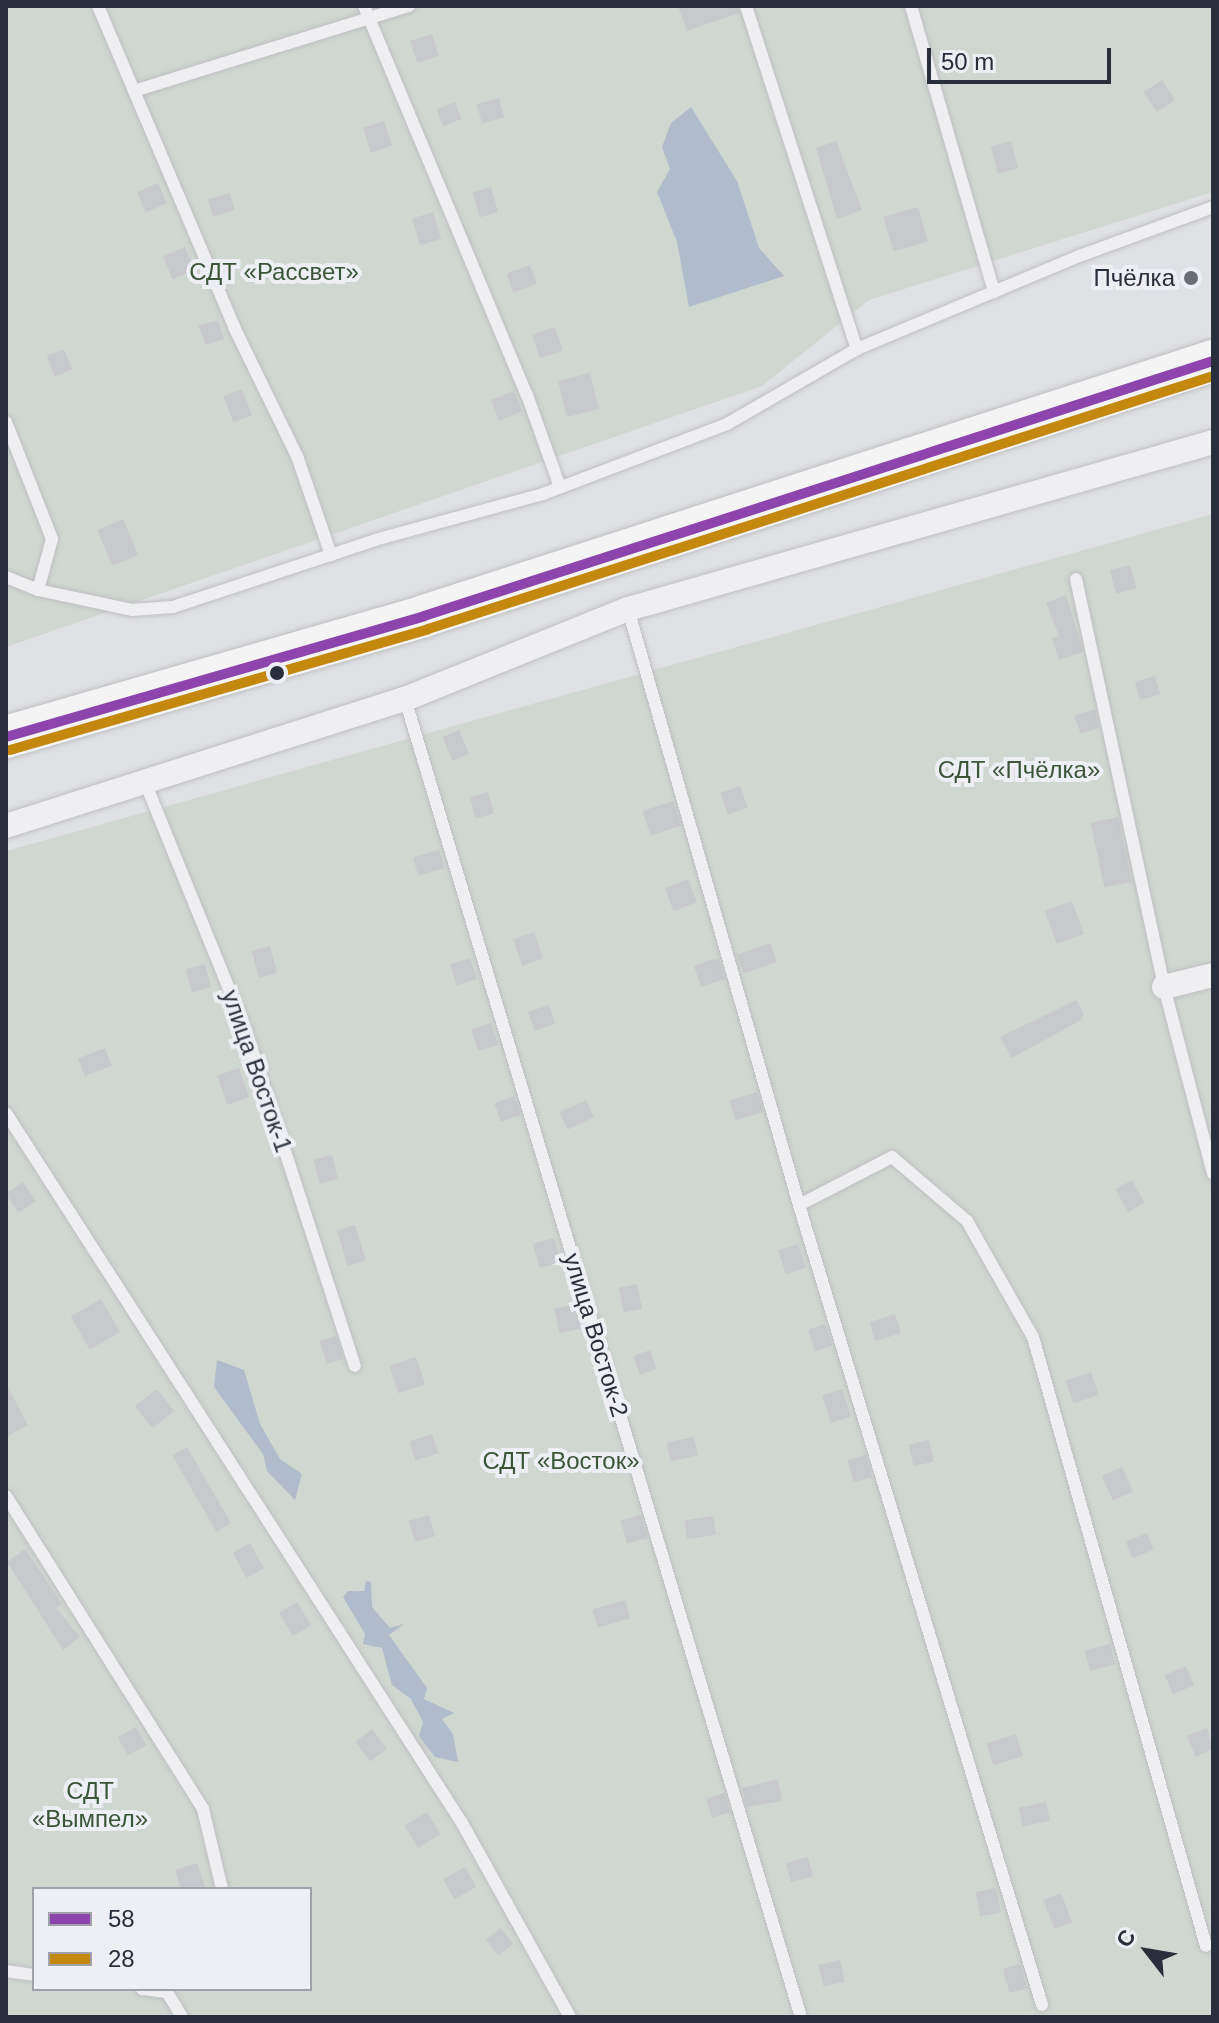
<!DOCTYPE html>
<html>
<head>
<meta charset="utf-8">
<style>
	body { margin:0 }
	#map { position:relative; width:1219px; height:2023px; overflow:hidden; background:#e0e1e4; font-family:Helvetica,sans-serif }
	div>[style] { position:absolute }
	[style*='--x'] { left:calc(var(--x)*1px); top:calc(var(--y)*1px); width:calc(var(--w)*1px); rotate:calc(var(--a)*1deg) }
	.green>* { inset:0; background:#d0d7d0 }
	.water>* { inset:0; background:#b0bbcc }
	.building>* { inset:0; background:#c8c9cc; transform-origin:0 0 }
	.roads { filter:drop-shadow(0 0 2px #bebfc2) drop-shadow(0 0 2px #bebfc2) }
	.lane>* { height:12px; margin:-6px; padding:0 6px; transform-origin:6px; border-radius:6px; background:#efeff1 }
	.street>* { height:24px; margin:-12px; padding:0 12px; transform-origin:12px; border-radius:12px; background:#efeff1 }
	.highway>* { height:42px; margin:-21px; padding:0 21px; transform-origin:21px; border-radius:21px; background:#f4f4f5 }
	.bus-1>* { height:10px; margin:-5px; padding:0 5px; transform-origin:5px; border-radius:5px; background:#8e44ad }
	.bus-2>* { height:10px; margin:-5px; padding:0 5px; transform-origin:5px; border-radius:5px; background:#c4880f }
	.dots>* { width:22px; height:22px; translate:-50% -50%; box-sizing:border-box; border:4px solid #edeff4; border-radius:50% }
	span { translate:-50% -50%; white-space:nowrap; text-align:center; line-height:1.15; -webkit-text-stroke:8px #edeff4; paint-order:stroke }
	.park-label { font-size:24px; color:#3b5538 }
	.poi-label { font-size:24px; color:#292e3b }
	.right { translate:-100% -50%; text-align:right }
	.street-label { font-size:24px; color:#292e3b }
	.frame { position:absolute; inset:0; border:8px solid #292e3b; pointer-events:none }
	.legend { position:absolute; left:32px; top:1887px; width:280px; height:104px; box-sizing:border-box; background:#edeff4; border:2px solid #9fa2aa; margin:0; padding:10px 14px; list-style:none; font-size:24px; color:#292e3b }
	.legend li { display:flex; align-items:center; gap:16px; height:40px }
	.legend b { width:40px; border:2px solid #9fa2aa }
	.north { position:absolute; left:1107px; top:1911px; width:80px; height:80px; -webkit-text-stroke:6px #edeff4; paint-order:stroke; rotate:301deg; font-size:22px; font-weight:700; line-height:32px; text-align:center; color:#292e3b }
	.north::after { content:''; display:block; margin:auto; width:28px; height:36px; background:#292e3b; clip-path:polygon(50% 0,100% 100%,50% 72%,0 100%) }
	.scale { position:absolute; left:927px; top:48px; width:184px; height:36px; box-sizing:border-box; border:4px solid #292e3b; border-top:0; padding-left:10px; font-size:24px; line-height:28px; white-space:nowrap; color:#292e3b; -webkit-text-stroke:6px #edeff4; paint-order:stroke }
</style>
</head>
<body>
<div id="map">
	<div class="green">
		<i style="clip-path:polygon(6px 6px,1213px 6px,1213px 192px,869px 300px,762px 386px,6px 647px)"></i>
		<i style="clip-path:polygon(evenodd,1213px 514px,1213px 2017px,6px 2017px,6px 851px,1213px 514px,34px 1889px,310px 1889px,310px 1989px,34px 1989px,34px 1889px)"></i>
	</div>
	<div class="water">
		<i style="clip-path:polygon(691px 107px,737px 181px,759px 248px,784px 276px,689px 307px,677px 242px,657px 192px,670px 169px,662px 147px,671px 123px)"></i>
		<i style="clip-path:polygon(217px 1360px,244px 1370px,260px 1424px,280px 1459px,302px 1474px,295px 1500px,267px 1471px,263px 1454px,214px 1387px)"></i>
		<i style="clip-path:polygon(366px 1581px,371px 1582px,372px 1607px,390px 1628px,404px 1624px,389px 1635px,427px 1688px,424px 1699px,454px 1713px,442px 1719px,453px 1734px,458px 1762px,435px 1757px,419px 1736px,423px 1722px,411px 1699px,392px 1685px,382px 1648px,363px 1644px,365px 1634px,343px 1597px,348px 1591px,364px 1591px)"></i>
	</div>
	<div class="building">
		<i style="clip-path:polygon(678px 6px,737px 6px,739px 13px,687px 31px)"></i>
		<i style="left:432px;top:34px;width:23px;height:23px;rotate:72deg"></i>
		<i style="left:1162px;top:80px;width:24px;height:22px;rotate:57deg"></i>
		<i style="left:499px;top:98px;width:20px;height:23px;rotate:75deg"></i>
		<i style="left:455px;top:102px;width:18px;height:20px;rotate:68deg"></i>
		<i style="left:384px;top:121px;width:26px;height:22px;rotate:72deg"></i>
		<i style="clip-path:polygon(836px 141px,862px 210px,837px 219px,816px 148px)"></i>
		<i style="left:1011px;top:141px;width:28px;height:21px;rotate:75deg"></i>
		<i style="left:158px;top:183px;width:22px;height:23px;rotate:66deg"></i>
		<i style="left:491px;top:187px;width:26px;height:19px;rotate:74deg"></i>
		<i style="left:230px;top:193px;width:18px;height:23px;rotate:74deg"></i>
		<i style="left:918px;top:207px;width:36px;height:36px;rotate:74deg"></i>
		<i style="left:433px;top:212px;width:28px;height:22px;rotate:73deg"></i>
		<i style="left:185px;top:247px;width:25px;height:24px;rotate:67deg"></i>
		<i style="left:530px;top:265px;width:20px;height:25px;rotate:70deg"></i>
		<i style="clip-path:polygon(218px 321px,224px 339px,206px 345px,198px 325px)"></i>
		<i style="left:555px;top:327px;width:25px;height:24px;rotate:72deg"></i>
		<i style="left:64px;top:349px;width:22px;height:19px;rotate:68deg"></i>
		<i style="left:590px;top:373px;width:37px;height:33px;rotate:76deg"></i>
		<i style="left:242px;top:389px;width:28px;height:20px;rotate:69deg"></i>
		<i style="left:514px;top:391px;width:22px;height:25px;rotate:68deg"></i>
		<i style="left:123px;top:519px;width:39px;height:28px;rotate:67deg"></i>
		<i style="left:1130px;top:565px;width:24px;height:21px;rotate:75deg"></i>
		<i style="clip-path:polygon(1066px 595px,1083px 652px,1059px 660px,1052px 638px,1059px 636px,1046px 603px)"></i>
		<i style="left:1155px;top:676px;width:19px;height:21px;rotate:74deg"></i>
		<i style="clip-path:polygon(1095px 709px,1099px 728px,1081px 734px,1074px 716px)"></i>
		<i style="left:459px;top:730px;width:26px;height:18px;rotate:67deg"></i>
		<i style="left:740px;top:786px;width:23px;height:21px;rotate:70deg"></i>
		<i style="left:488px;top:792px;width:22px;height:19px;rotate:74deg"></i>
		<i style="left:673px;top:801px;width:26px;height:32px;rotate:72deg"></i>
		<i style="left:1118px;top:817px;width:66px;height:28px;rotate:78deg"></i>
		<i style="left:439px;top:850px;width:19px;height:27px;rotate:74deg"></i>
		<i style="left:688px;top:879px;width:25px;height:25px;rotate:69deg"></i>
		<i style="left:1072px;top:901px;width:35px;height:29px;rotate:70deg"></i>
		<i style="left:534px;top:932px;width:28px;height:22px;rotate:71deg"></i>
		<i style="left:770px;top:943px;width:20px;height:35px;rotate:70deg"></i>
		<i style="left:270px;top:946px;width:28px;height:19px;rotate:75deg"></i>
		<i style="left:470px;top:958px;width:22px;height:21px;rotate:72deg"></i>
		<i style="clip-path:polygon(713px 959px,719px 960px,725px 979px,701px 987px,694px 966px)"></i>
		<i style="left:205px;top:964px;width:24px;height:20px;rotate:75deg"></i>
		<i style="clip-path:polygon(1076px 1000px,1084px 1014px,1081px 1020px,1012px 1058px,1000px 1037px)"></i>
		<i style="left:549px;top:1005px;width:20px;height:22px;rotate:72deg"></i>
		<i style="left:491px;top:1023px;width:23px;height:21px;rotate:72deg"></i>
		<i style="left:105px;top:1048px;width:19px;height:29px;rotate:69deg"></i>
		<i style="left:239px;top:1068px;width:31px;height:23px;rotate:71deg"></i>
		<i style="left:757px;top:1092px;width:21px;height:29px;rotate:73deg"></i>
		<i style="left:514px;top:1096px;width:20px;height:21px;rotate:70deg"></i>
		<i style="left:586px;top:1100px;width:19px;height:29px;rotate:65deg"></i>
		<i style="left:332px;top:1155px;width:25px;height:19px;rotate:76deg"></i>
		<i style="left:1132px;top:1180px;width:26px;height:19px;rotate:61deg"></i>
		<i style="left:23px;top:1182px;width:23px;height:21px;rotate:56deg"></i>
		<i style="left:355px;top:1225px;width:37px;height:19px;rotate:73deg"></i>
		<i style="left:554px;top:1238px;width:25px;height:22px;rotate:74deg"></i>
		<i style="left:798px;top:1244px;width:25px;height:21px;rotate:72deg"></i>
		<i style="left:637px;top:1284px;width:25px;height:19px;rotate:78deg"></i>
		<i style="left:101px;top:1299px;width:38px;height:35px;rotate:60deg"></i>
		<i style="left:577px;top:1304px;width:25px;height:23px;rotate:79deg"></i>
		<i style="left:895px;top:1314px;width:20px;height:27px;rotate:72deg"></i>
		<i style="left:825px;top:1324px;width:23px;height:18px;rotate:72deg"></i>
		<i style="left:336px;top:1336px;width:24px;height:17px;rotate:73deg"></i>
		<i style="left:650px;top:1350px;width:20px;height:18px;rotate:70deg"></i>
		<i style="left:416px;top:1357px;width:29px;height:28px;rotate:72deg"></i>
		<i style="left:1091px;top:1372px;width:24px;height:27px;rotate:71deg"></i>
		<i style="clip-path:polygon(6px 1384px,28px 1425px,6px 1437px)"></i>
		<i style="left:157px;top:1389px;width:28px;height:28px;rotate:52deg"></i>
		<i style="left:842px;top:1389px;width:29px;height:21px;rotate:72deg"></i>
		<i style="left:432px;top:1434px;width:20px;height:24px;rotate:72deg"></i>
		<i style="left:694px;top:1437px;width:19px;height:28px;rotate:78deg"></i>
		<i style="left:929px;top:1440px;width:22px;height:21px;rotate:77deg"></i>
		<i style="left:187px;top:1447px;width:88px;height:17px;rotate:60deg"></i>
		<i style="left:866px;top:1455px;width:23px;height:19px;rotate:75deg"></i>
		<i style="left:1122px;top:1467px;width:27px;height:22px;rotate:66deg"></i>
		<i style="left:429px;top:1515px;width:22px;height:21px;rotate:74deg"></i>
		<i style="left:641px;top:1515px;width:24px;height:21px;rotate:75deg"></i>
		<i style="left:713px;top:1516px;width:19px;height:29px;rotate:81deg"></i>
		<i style="left:1147px;top:1533px;width:18px;height:23px;rotate:68deg"></i>
		<i style="left:250px;top:1543px;width:29px;height:20px;rotate:61deg"></i>
		<i style="clip-path:polygon(25px 1549px,62px 1604px,56px 1608px,80px 1637px,63px 1650px,7px 1562px)"></i>
		<i style="left:625px;top:1600px;width:19px;height:34px;rotate:74deg"></i>
		<i style="left:297px;top:1602px;width:27px;height:21px;rotate:59deg"></i>
		<i style="left:1110px;top:1644px;width:21px;height:26px;rotate:76deg"></i>
		<i style="left:1186px;top:1666px;width:21px;height:23px;rotate:67deg"></i>
		<i style="left:136px;top:1727px;width:21px;height:21px;rotate:61deg"></i>
		<i style="clip-path:polygon(1207px 1728px,1213px 1749px,1196px 1757px,1187px 1736px)"></i>
		<i style="left:372px;top:1729px;width:25px;height:21px;rotate:53deg"></i>
		<i style="left:1016px;top:1734px;width:23px;height:31px;rotate:72deg"></i>
		<i style="clip-path:polygon(778px 1779px,782px 1801px,747px 1807px,742px 1788px)"></i>
		<i style="left:724px;top:1793px;width:20px;height:19px;rotate:72deg"></i>
		<i style="left:1046px;top:1802px;width:19px;height:28px;rotate:78deg"></i>
		<i style="left:427px;top:1812px;width:26px;height:26px;rotate:59deg"></i>
		<i style="left:808px;top:1857px;width:20px;height:23px;rotate:75deg"></i>
		<i style="clip-path:polygon(197px 1863px,206px 1889px,181px 1889px,175px 1870px)"></i>
		<i style="left:465px;top:1867px;width:23px;height:25px;rotate:61deg"></i>
		<i style="left:996px;top:1888px;width:25px;height:21px;rotate:79deg"></i>
		<i style="left:1061px;top:1893px;width:31px;height:19px;rotate:69deg"></i>
		<i style="left:501px;top:1928px;width:20px;height:19px;rotate:53deg"></i>
		<i style="left:840px;top:1960px;width:22px;height:22px;rotate:77deg"></i>
		<i style="left:1020px;top:1964px;width:25px;height:18px;rotate:74deg"></i>
	</div>
	<div class="roads">
		<div class="lane">
			<i style="--x:98;--y:6;--w:349;--a:67"></i>
			<i style="--x:234;--y:327;--w:144;--a:64"></i>
			<i style="--x:297;--y:456;--w:105;--a:71"></i>
			<i style="--x:364;--y:6;--w:422;--a:67.3"></i>
			<i style="--x:527;--y:395;--w:98;--a:70.3"></i>
			<i style="--x:746;--y:6;--w:361;--a:72.1"></i>
			<i style="--x:911;--y:6;--w:298;--a:73.8"></i>
			<i style="--x:134;--y:91;--w:288;--a:-17.2"></i>
			<i style="--x:6;--y:422;--w:126;--a:68.5"></i>
			<i style="--x:52;--y:539;--w:53;--a:105.4"></i>
			<i style="--x:6;--y:577;--w:35;--a:22"></i>
			<i style="--x:38;--y:590;--w:96;--a:12"></i>
			<i style="--x:132;--y:610;--w:41;--a:-4.2"></i>
			<i style="--x:173;--y:607;--w:213;--a:-18.3"></i>
			<i style="--x:375;--y:540;--w:174;--a:-15.3"></i>
			<i style="--x:543;--y:494;--w:197;--a:-20.8"></i>
			<i style="--x:727;--y:424;--w:150;--a:-30"></i>
			<i style="--x:857;--y:349;--w:244;--a:-22.7"></i>
			<i style="--x:1082;--y:255;--w:140;--a:-20.1"></i>
			<i style="--x:1076;--y:579;--w:417;--a:77.8"></i>
			<i style="--x:1164;--y:987;--w:193;--a:75.3"></i>
			<i style="--x:628;--y:609;--w:620;--a:73.99"></i>
			<i style="--x:799;--y:1205;--w:836;--a:73.1"></i>
			<i style="--x:405;--y:699;--w:1376;--a:73.28"></i>
			<i style="--x:145;--y:782;--w:269;--a:67.9"></i>
			<i style="--x:246;--y:1031;--w:352;--a:72"></i>
			<i style="--x:6;--y:1113;--w:844;--a:57.29"></i>
			<i style="--x:462;--y:1823;--w:222;--a:60.9"></i>
			<i style="--x:799;--y:1205;--w:105;--a:-27.3"></i>
			<i style="--x:892;--y:1157;--w:99;--a:40.5"></i>
			<i style="--x:967;--y:1221;--w:133;--a:60.4"></i>
			<i style="--x:1033;--y:1337;--w:633;--a:74.14"></i>
			<i style="--x:6;--y:1496;--w:370;--a:57.8"></i>
			<i style="--x:203;--y:1809;--w:82;--a:76.6"></i>
			<i style="--x:6;--y:1971;--w:28;--a:8"></i>
			<i style="--x:142;--y:1989;--w:25;--a:7"></i>
			<i style="--x:167;--y:1992;--w:29;--a:59"></i>
		</div>
		<div class="street">
			<i style="--x:6;--y:826;--w:419;--a:-17.7"></i>
			<i style="--x:405;--y:699;--w:240;--a:-22"></i>
			<i style="--x:628;--y:609;--w:608;--a:-15.93"></i>
			<i style="--x:1164;--y:987;--w:50;--a:-13.8"></i>
		</div>
		<div class="highway">
			<i style="--x:6;--y:737;--w:435;--a:-16.1"></i>
			<i style="--x:424;--y:616;--w:829;--a:-17.91"></i>
		</div>
	</div>
	<div class="bus-1">
		<i style="--x:6;--y:737;--w:435;--a:-16.1"></i>
		<i style="--x:424;--y:616;--w:829;--a:-17.91"></i>
	</div>
	<div class="bus-2">
		<i style="--x:10;--y:750;--w:435;--a:-16.1"></i>
		<i style="--x:428;--y:629;--w:825;--a:-17.86"></i>
	</div>
	<div class="dots">
		<i style="left:1191px;top:278px;background:#696d76"></i>
		<i style="left:277px;top:673px;background:#292e3b"></i>
	</div>
	<div class="park-label">
		<span style="left:274px;top:272px">СДТ «Рассвет»</span>
		<span style="left:1019px;top:770px">СДТ «Пчёлка»</span>
		<span style="left:561px;top:1461px">СДТ «Восток»</span>
		<span style="left:90px;top:1805px">СДТ<br>«Вымпел»</span>
	</div>
	<div class="poi-label">
		<span class="right" style="left:1175px;top:278px">Пчёлка</span>
	</div>
	<div class="street-label">
		<span style="left:257px;top:1071px;rotate:71deg">улица Восток-1</span>
		<span style="left:596px;top:1335px;rotate:73deg">улица Восток-2</span>
	</div>
	<div class="frame"></div>
	<ul class="legend">
	<li><b style="height:10px;background:#8e44ad"></b>58</li>
	<li><b style="height:10px;background:#c4880f"></b>28</li>
	</ul>
	<div class="north">С</div>
	<div class="scale">50 m</div>
</div>
</body>
</html>
